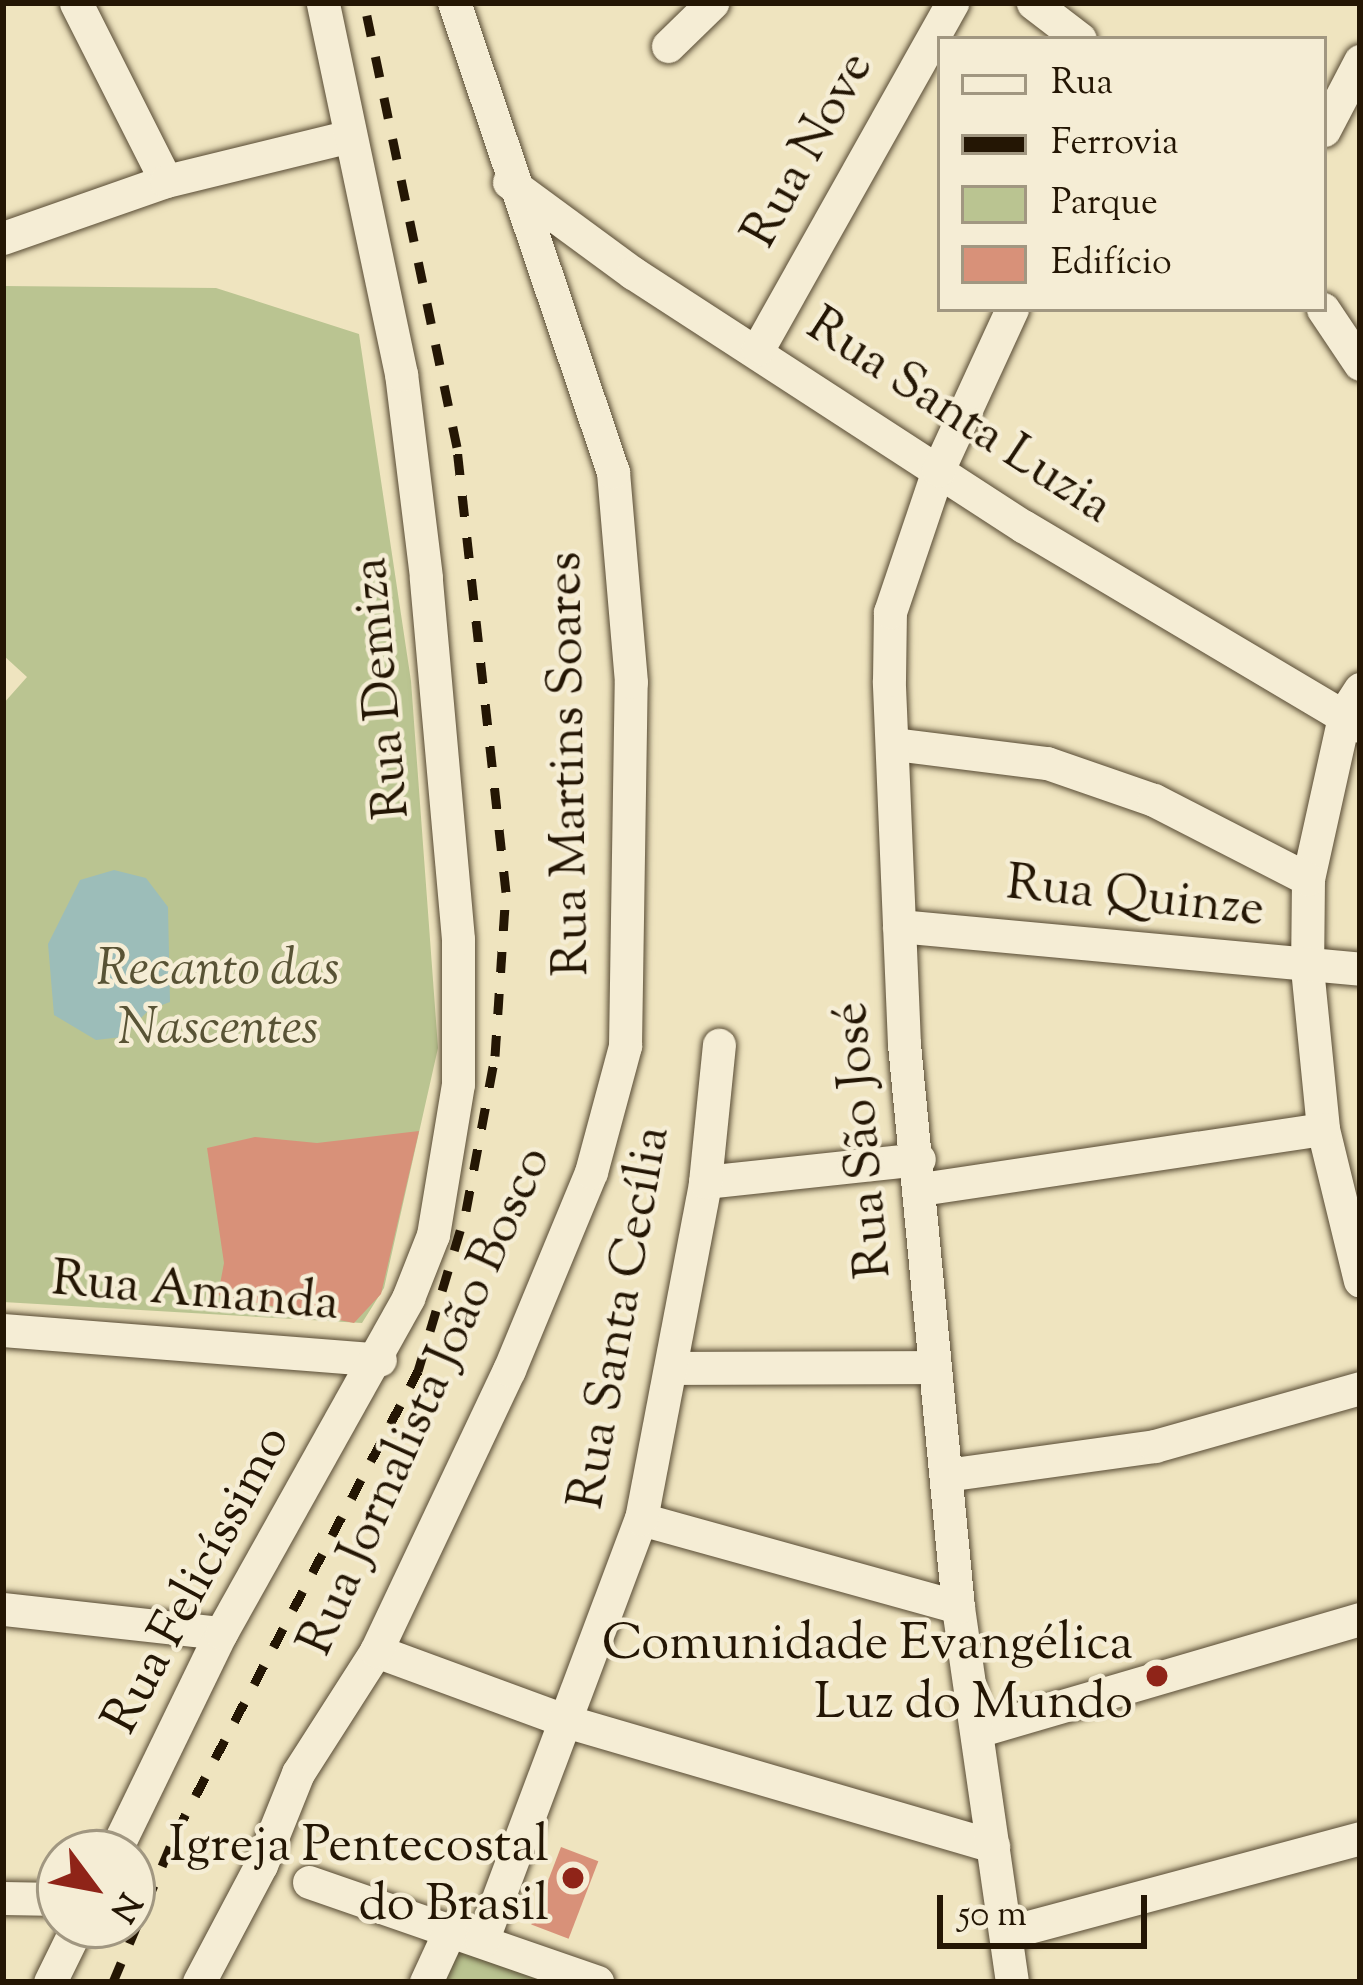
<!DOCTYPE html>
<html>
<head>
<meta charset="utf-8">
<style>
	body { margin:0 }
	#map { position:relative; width:1363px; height:1985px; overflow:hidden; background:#efe4bf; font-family:"Sorts Mill Goudy",serif }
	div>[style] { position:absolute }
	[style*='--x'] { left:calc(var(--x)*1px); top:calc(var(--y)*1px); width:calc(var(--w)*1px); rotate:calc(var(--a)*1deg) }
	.green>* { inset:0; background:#bac491 }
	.water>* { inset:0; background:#9cbdb9 }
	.building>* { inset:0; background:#d89179; transform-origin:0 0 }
	.roads { filter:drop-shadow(0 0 3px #574a33) drop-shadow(0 0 3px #574a33) }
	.street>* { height:33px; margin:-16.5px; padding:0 16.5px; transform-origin:16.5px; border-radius:16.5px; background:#f5edd5 }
	.rail>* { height:9px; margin-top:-4.5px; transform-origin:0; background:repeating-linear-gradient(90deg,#241604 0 21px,transparent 0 42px) }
	.dots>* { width:33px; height:33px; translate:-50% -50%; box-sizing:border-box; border:6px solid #f5edd5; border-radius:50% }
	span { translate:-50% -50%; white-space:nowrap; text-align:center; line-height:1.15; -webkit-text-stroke:9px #f5edd5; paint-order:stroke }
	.street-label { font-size:51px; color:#241604 }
	.park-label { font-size:51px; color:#585335; font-style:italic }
	.poi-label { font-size:51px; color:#241604 }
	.right { translate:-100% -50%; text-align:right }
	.frame { position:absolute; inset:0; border:6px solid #241604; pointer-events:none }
	.legend { position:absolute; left:937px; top:36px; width:390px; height:276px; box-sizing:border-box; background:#f5edd5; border:3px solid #a19781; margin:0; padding:15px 21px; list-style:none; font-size:36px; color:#241604 }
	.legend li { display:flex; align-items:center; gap:24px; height:60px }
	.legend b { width:60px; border:3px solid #a19781 }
	.north { position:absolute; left:36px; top:1829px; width:120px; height:120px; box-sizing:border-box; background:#f5edd5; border:3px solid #a19781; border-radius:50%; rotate:122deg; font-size:33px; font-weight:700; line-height:48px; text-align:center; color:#241604 }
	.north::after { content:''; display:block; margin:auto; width:42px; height:54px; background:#8f2418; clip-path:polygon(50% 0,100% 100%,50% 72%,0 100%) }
	.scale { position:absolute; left:937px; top:1895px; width:210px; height:54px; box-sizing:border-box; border:6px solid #241604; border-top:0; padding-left:15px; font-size:36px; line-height:42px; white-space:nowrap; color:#241604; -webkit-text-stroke:9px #f5edd5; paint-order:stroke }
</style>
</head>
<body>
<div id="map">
	<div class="green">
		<i style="clip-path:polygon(4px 286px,216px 288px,359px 334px,411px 681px,438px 1048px,384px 1288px,362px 1323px,3px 1302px,3px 704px,27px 677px,3px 655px)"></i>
		<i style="clip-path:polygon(454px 1940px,572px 1982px,434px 1982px)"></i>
	</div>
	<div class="water">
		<i style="clip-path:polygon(114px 870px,146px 878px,168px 907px,170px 1002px,149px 1010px,122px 1037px,96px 1040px,54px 1015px,48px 944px,80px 880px)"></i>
	</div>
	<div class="building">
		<i style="clip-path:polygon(419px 1131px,381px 1294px,354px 1323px,218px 1295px,224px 1263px,207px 1148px,255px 1137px,317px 1143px)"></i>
		<i style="left:561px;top:1847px;width:40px;height:83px;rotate:21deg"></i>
	</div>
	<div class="roads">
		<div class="street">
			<i style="--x:76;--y:3;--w:199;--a:63.2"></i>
			<i style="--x:1033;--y:3;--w:59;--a:37.5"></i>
			<i style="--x:668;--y:46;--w:62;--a:-44.3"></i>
			<i style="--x:1324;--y:130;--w:78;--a:-62.4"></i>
			<i style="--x:509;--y:182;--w:154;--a:36.3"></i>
			<i style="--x:633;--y:273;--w:465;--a:33"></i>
			<i style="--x:1023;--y:526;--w:392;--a:30.7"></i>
			<i style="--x:3;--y:238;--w:173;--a:-19.3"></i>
			<i style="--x:166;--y:181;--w:186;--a:-13.7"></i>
			<i style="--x:1323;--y:309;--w:66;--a:56.1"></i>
			<i style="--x:758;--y:349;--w:397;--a:-60.7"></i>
			<i style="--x:1360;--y:689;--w:27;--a:123"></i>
			<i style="--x:1345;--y:712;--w:171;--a:102.5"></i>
			<i style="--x:1308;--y:879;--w:89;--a:90.6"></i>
			<i style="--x:1307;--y:968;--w:162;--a:84.3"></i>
			<i style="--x:1323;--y:1129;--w:156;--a:76.3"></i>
			<i style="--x:894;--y:744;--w:154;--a:7.1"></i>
			<i style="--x:1047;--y:763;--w:113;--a:19.1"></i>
			<i style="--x:1154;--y:800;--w:173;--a:27.2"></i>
			<i style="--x:899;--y:926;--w:463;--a:5.3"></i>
			<i style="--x:705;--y:1182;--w:215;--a:-6.1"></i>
			<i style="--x:921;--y:1189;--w:406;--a:-8.5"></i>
			<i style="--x:3;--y:1330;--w:378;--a:4.5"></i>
			<i style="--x:674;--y:1368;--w:261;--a:-0.2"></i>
			<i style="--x:946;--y:1475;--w:211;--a:-7.9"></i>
			<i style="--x:1155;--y:1446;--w:213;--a:-15.8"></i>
			<i style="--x:641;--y:1519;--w:329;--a:15.5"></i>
			<i style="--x:3;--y:1609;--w:219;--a:6.3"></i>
			<i style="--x:376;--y:1651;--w:206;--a:20.2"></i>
			<i style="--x:569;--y:1722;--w:442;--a:16.3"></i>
			<i style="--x:977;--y:1731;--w:399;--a:-16.3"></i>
			<i style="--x:114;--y:1853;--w:245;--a:-64.1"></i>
			<i style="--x:221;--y:1633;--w:384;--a:-60.8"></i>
			<i style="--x:408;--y:1298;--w:68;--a:-68.4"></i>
			<i style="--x:433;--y:1235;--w:153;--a:-80.6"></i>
			<i style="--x:458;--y:1084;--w:145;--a:-90"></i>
			<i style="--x:458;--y:939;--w:363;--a:-95.1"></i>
			<i style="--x:426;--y:577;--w:205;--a:-97"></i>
			<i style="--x:401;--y:374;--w:379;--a:-101.9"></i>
			<i style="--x:309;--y:1882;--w:305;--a:19.1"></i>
			<i style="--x:3;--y:1898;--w:57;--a:1"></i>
			<i style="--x:1010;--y:1932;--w:362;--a:-15"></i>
			<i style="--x:482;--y:1941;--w:451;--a:-69.4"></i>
			<i style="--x:641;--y:1519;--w:343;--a:-79.2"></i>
			<i style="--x:705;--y:1182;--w:138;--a:-84.2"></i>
			<i style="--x:50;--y:1982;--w:64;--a:-63.8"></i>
			<i style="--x:199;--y:1982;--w:132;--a:-62.1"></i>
			<i style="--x:261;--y:1865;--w:99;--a:-68.1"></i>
			<i style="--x:298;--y:1773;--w:145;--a:-57.4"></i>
			<i style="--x:376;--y:1651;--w:311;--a:-64.7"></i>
			<i style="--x:509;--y:1370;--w:214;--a:-67.5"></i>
			<i style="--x:591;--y:1172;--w:131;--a:-74.9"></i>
			<i style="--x:625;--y:1046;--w:364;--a:-89.1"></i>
			<i style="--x:631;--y:682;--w:211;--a:-94.9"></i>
			<i style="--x:613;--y:472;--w:495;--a:-108.7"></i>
			<i style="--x:426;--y:1982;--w:57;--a:-65.2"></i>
			<i style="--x:1012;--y:1982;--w:379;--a:-98.2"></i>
			<i style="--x:958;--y:1607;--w:566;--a:-95.48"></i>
			<i style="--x:904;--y:1044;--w:364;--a:-92.4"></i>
			<i style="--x:889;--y:680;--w:68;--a:-89.2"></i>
			<i style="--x:890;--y:612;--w:150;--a:-71.3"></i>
			<i style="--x:938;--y:470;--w:177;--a:-65.3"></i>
		</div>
	</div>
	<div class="rail">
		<i style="--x:113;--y:1982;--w:162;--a:-67.1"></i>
		<i style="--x:176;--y:1833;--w:522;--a:-62.35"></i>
		<i style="--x:418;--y:1371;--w:167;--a:-73.3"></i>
		<i style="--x:466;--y:1211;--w:158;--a:-79.4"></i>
		<i style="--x:495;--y:1056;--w:164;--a:-86.2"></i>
		<i style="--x:506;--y:892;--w:448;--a:-96.3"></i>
		<i style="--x:457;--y:447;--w:454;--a:-101.8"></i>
	</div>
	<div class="dots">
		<i style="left:1157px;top:1676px;background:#8f2418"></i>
		<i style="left:573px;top:1878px;background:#8f2418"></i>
	</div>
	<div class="street-label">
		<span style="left:810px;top:151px;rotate:-61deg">Rua Nove</span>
		<span style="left:958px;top:418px;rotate:33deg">Rua Santa Luzia</span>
		<span style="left:384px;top:688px;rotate:-95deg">Rua Demiza</span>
		<span style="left:571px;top:764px;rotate:-91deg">Rua Martins Soares</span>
		<span style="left:1135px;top:899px;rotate:6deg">Rua Quinze</span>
		<span style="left:865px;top:1140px;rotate:-95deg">Rua São José</span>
		<span style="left:195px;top:1294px;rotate:5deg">Rua Amanda</span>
		<span style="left:622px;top:1318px;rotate:-80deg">Rua Santa Cecília</span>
		<span style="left:427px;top:1402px;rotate:-66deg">Rua Jornalista João Bosco</span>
		<span style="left:199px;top:1581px;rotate:-62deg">Rua Felicíssimo</span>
	</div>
	<div class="park-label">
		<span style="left:218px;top:1001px">Recanto das<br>Nascentes</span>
	</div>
	<div class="poi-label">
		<span class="right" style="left:1133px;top:1676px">Comunidade Evangélica<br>Luz do Mundo</span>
		<span class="right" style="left:549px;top:1878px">Igreja Pentecostal<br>do Brasil</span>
	</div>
	<div class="frame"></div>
	<ul class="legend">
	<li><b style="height:15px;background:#f5edd5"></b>Rua</li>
	<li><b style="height:15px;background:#241604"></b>Ferrovia</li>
	<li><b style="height:33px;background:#bac491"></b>Parque</li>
	<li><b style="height:33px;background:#d89179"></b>Edifício</li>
	</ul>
	<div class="north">N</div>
	<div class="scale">50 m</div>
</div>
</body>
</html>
